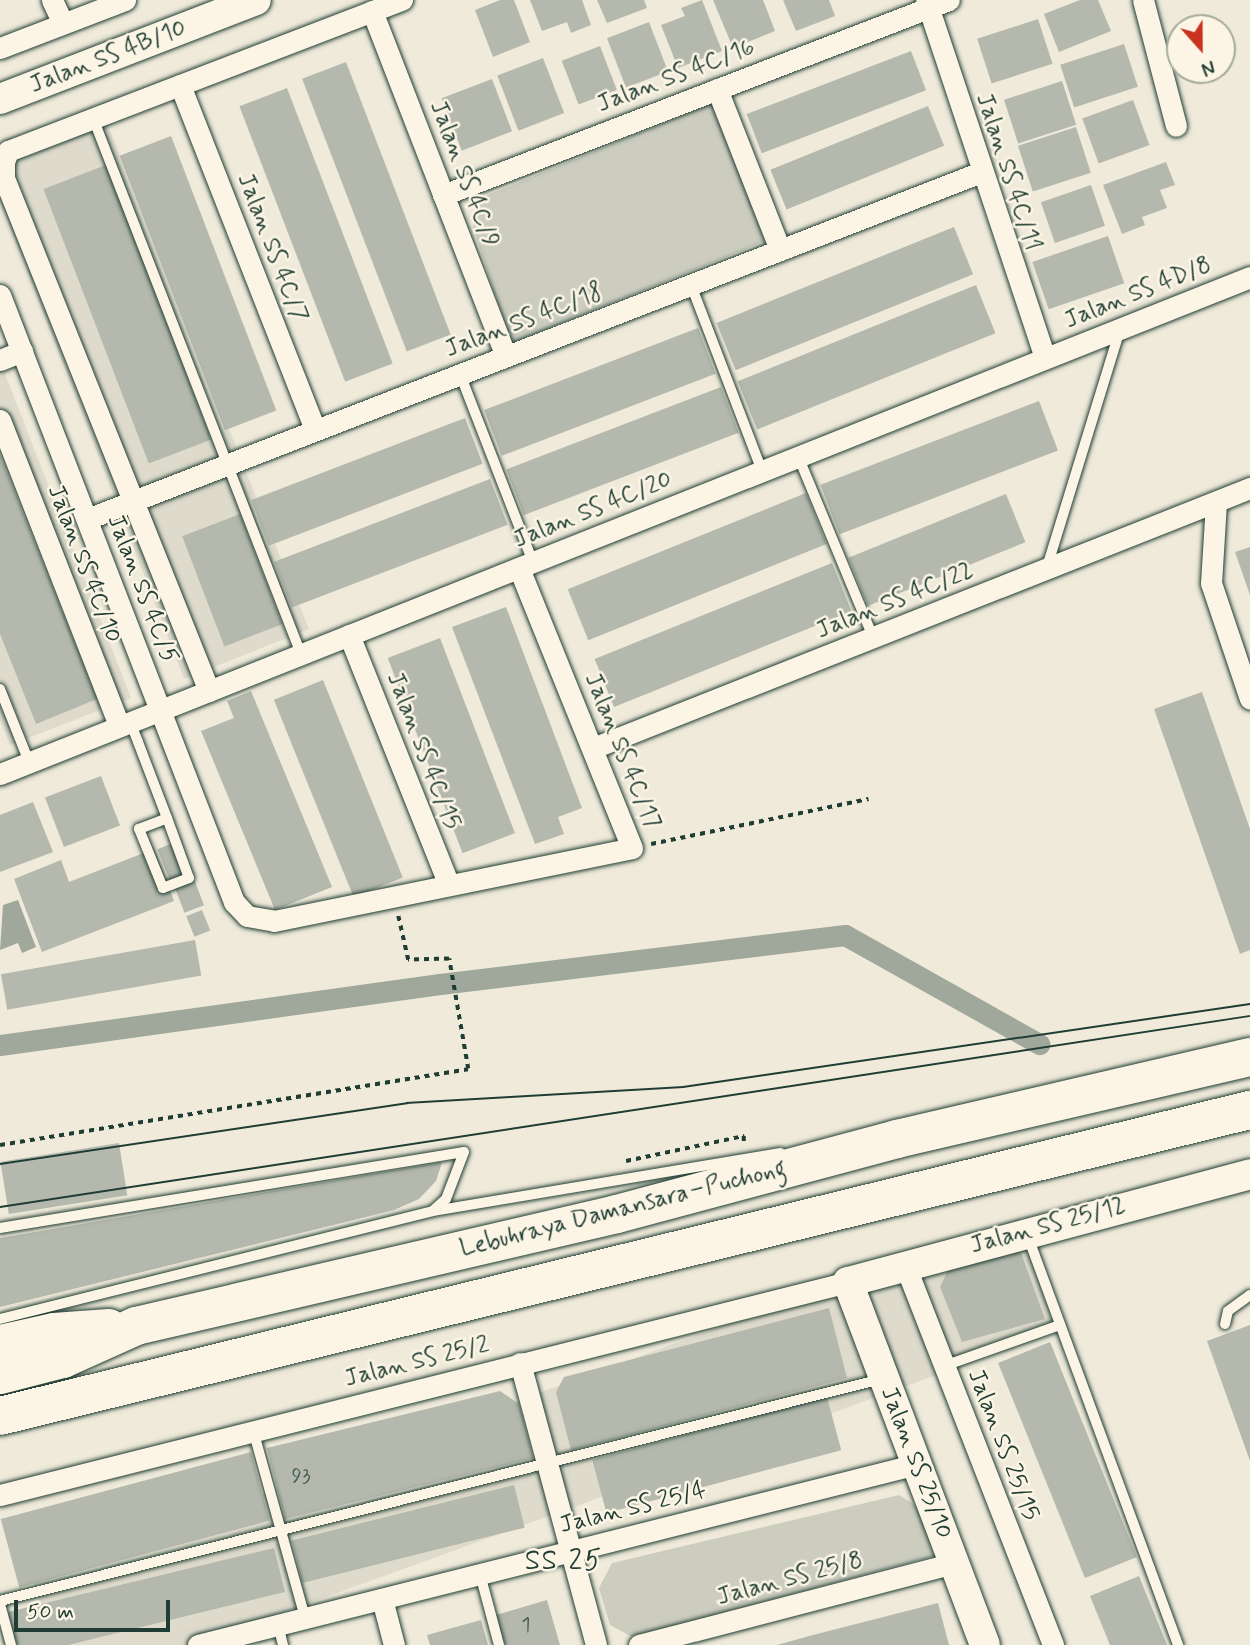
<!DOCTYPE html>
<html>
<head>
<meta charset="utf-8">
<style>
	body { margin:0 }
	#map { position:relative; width:1250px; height:1645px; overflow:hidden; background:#efeada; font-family:Mynerve,sans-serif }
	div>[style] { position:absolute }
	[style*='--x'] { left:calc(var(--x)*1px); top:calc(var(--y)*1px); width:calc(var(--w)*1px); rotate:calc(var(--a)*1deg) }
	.built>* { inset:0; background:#dedbcc; transform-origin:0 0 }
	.green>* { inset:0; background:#cccdbf }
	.water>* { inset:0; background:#9fa89a }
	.canal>* { height:21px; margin:-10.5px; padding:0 10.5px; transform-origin:10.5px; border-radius:10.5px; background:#9fa89a }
	.building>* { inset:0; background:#b5b9ad; transform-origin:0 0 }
	.path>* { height:3.5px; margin-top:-1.75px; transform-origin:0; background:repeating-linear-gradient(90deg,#1f3d34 0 5px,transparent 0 10px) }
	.roads { filter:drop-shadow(0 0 2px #1f3d34) drop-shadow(0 0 2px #1f3d34) }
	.lane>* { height:10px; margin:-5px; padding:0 5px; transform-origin:5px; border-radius:5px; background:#fcf5e5 }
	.street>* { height:21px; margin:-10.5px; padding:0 10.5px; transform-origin:10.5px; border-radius:10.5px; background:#fcf5e5 }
	.secondary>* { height:30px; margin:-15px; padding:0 15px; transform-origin:15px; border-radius:15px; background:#fcf5e5 }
	.highway>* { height:38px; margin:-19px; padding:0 19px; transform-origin:19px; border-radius:19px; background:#fcf5e5 }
	.tram>* { height:2px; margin:-1px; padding:0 1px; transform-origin:1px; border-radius:1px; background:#1f3d34 }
	span { translate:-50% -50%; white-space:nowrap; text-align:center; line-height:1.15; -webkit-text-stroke:5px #fcf5e5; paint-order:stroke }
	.number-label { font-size:21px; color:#445c52 }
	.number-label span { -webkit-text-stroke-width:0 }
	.street-label { font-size:24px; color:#1f3d34 }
	.quarter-label { font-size:28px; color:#1f3d34; letter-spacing:2px }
	.north { position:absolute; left:1166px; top:14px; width:70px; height:70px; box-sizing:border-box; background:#fcf5e5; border:2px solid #a4ab9e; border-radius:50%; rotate:159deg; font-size:19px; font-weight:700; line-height:28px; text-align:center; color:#1f3d34 }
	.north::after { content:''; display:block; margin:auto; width:24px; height:32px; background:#c8321e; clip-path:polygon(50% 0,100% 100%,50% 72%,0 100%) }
	.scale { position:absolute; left:14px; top:1600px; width:156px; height:32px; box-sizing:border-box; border:4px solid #1f3d34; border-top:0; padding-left:9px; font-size:21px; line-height:24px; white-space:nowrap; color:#1f3d34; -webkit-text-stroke:5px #fcf5e5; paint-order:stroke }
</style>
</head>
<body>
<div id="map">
	<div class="built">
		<i style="clip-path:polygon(107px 123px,309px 629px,184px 679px,0 200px,0 164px)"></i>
		<i style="clip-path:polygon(0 361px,131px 698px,10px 745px,0 720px)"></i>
		<i style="left:1017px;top:1219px;width:119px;height:1049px;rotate:70deg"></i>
	</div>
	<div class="green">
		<i style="clip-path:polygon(714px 103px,768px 240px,511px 343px,473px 227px,478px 199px)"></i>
		<i style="clip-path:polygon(899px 1495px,921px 1509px,934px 1556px,632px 1637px,610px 1625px,599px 1588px,612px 1563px)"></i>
	</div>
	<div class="water">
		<i style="clip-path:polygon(18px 900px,36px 947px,22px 953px,18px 943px,0 950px,3px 905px)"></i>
	</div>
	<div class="canal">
		<i style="--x:0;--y:1045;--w:444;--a:-7.9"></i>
		<i style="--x:440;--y:984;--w:408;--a:-6.9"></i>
		<i style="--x:845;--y:935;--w:223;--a:29.3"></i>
	</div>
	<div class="building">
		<i style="clip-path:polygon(500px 0,514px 0,530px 42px,493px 57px,475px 10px)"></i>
		<i style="clip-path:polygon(530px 0,582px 0,591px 25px,571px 33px,567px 22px,542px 31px)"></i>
		<i style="clip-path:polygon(597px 0,644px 0,647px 8px,607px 23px)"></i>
		<i style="clip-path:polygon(702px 0,722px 51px,678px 68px,661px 25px,685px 16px,681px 8px)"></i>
		<i style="clip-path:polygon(713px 0,763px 0,775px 31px,733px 48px)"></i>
		<i style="clip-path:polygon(783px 0,829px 0,835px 16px,796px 31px)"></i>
		<i style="clip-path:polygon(1080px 0,1098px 0,1111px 31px,1059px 52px,1044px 14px)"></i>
		<i style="left:1038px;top:19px;width:47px;height:64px;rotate:72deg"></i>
		<i style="left:649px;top:22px;width:53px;height:45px;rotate:69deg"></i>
		<i style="left:1124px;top:44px;width:45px;height:67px;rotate:72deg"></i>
		<i style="left:600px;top:46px;width:47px;height:41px;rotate:69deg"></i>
		<i style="left:911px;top:51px;width:42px;height:176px;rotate:69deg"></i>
		<i style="left:543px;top:58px;width:59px;height:49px;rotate:69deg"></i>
		<i style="left:346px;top:62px;width:292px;height:47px;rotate:69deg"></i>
		<i style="left:492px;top:79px;width:56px;height:54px;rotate:69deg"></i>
		<i style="left:1062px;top:81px;width:46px;height:61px;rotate:72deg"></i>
		<i style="left:287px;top:88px;width:295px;height:51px;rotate:69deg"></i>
		<i style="left:1133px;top:100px;width:48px;height:54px;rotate:70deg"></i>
		<i style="left:928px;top:106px;width:43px;height:170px;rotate:68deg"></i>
		<i style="left:1076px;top:127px;width:48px;height:61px;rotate:72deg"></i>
		<i style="left:171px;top:136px;width:294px;height:55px;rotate:69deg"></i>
		<i style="clip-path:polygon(1166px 162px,1175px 185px,1160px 190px,1167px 208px,1142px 217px,1145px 225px,1122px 234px,1103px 185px)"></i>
		<i style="left:106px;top:165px;width:294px;height:67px;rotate:69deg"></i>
		<i style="left:1091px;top:185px;width:43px;height:53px;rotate:71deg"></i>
		<i style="left:954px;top:227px;width:51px;height:256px;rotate:68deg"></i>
		<i style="left:1108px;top:236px;width:50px;height:80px;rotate:71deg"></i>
		<i style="left:976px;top:285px;width:52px;height:257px;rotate:68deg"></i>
		<i style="left:698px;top:328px;width:49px;height:229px;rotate:69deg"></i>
		<i style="left:721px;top:387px;width:49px;height:230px;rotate:69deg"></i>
		<i style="left:1039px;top:401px;width:53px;height:234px;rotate:69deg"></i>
		<i style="left:465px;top:418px;width:49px;height:229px;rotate:69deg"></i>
		<i style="clip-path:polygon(0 455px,97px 699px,36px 724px,0 634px)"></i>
		<i style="left:490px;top:479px;width:49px;height:231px;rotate:69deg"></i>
		<i style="left:806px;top:493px;width:55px;height:257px;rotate:68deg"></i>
		<i style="left:1006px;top:494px;width:52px;height:170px;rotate:68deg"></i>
		<i style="left:240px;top:514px;width:118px;height:62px;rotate:69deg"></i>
		<i style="clip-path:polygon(1250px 547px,1250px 595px,1235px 552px)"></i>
		<i style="left:832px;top:563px;width:52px;height:256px;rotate:68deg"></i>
		<i style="clip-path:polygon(506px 607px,582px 808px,558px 817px,564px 834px,535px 844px,452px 627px)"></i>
		<i style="left:440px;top:638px;width:209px;height:56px;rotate:69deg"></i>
		<i style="left:323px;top:680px;width:213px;height:53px;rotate:68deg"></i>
		<i style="clip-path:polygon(251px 691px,332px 887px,275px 910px,201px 731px,234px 718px,227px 701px)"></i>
		<i style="clip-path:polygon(1202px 692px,1250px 829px,1250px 950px,1240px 954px,1154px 709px)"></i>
		<i style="left:101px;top:776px;width:53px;height:60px;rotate:69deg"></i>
		<i style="clip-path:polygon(33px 802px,53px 852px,0 872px,0 815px)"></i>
		<i style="left:173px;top:843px;width:35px;height:17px;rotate:68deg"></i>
		<i style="clip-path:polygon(154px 849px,174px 901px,42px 952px,14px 879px,61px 860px,69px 882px)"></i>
		<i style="left:194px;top:879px;width:28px;height:21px;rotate:69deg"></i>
		<i style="left:202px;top:910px;width:22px;height:17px;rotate:68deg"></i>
		<i style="left:195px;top:940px;width:36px;height:197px;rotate:80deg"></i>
		<i style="left:119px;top:1143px;width:53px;height:120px;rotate:81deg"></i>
		<i style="clip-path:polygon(442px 1162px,436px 1181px,419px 1199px,394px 1210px,0 1307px,0 1238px)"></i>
		<i style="clip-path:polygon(1020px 1250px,1045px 1319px,962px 1342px,940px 1287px,949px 1268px)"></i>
		<i style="clip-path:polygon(829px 1308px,847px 1378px,571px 1450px,556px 1392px,564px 1377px)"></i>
		<i style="clip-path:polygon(1250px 1325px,1250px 1461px,1207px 1341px)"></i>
		<i style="left:1050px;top:1342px;width:232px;height:56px;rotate:68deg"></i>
		<i style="clip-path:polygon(500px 1391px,519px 1404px,533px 1458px,285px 1519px,267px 1448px)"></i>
		<i style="left:827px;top:1397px;width:55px;height:243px;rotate:75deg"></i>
		<i style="left:251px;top:1452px;width:71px;height:259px;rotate:75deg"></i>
		<i style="left:514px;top:1485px;width:44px;height:229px;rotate:76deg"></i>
		<i style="clip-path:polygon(274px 1548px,285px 1592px,68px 1645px,16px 1645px,8px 1612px)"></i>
		<i style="clip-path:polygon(1139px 1576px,1167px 1645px,1110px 1645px,1090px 1596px)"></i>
		<i style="clip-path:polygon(547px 1600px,560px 1645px,504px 1645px,496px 1615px)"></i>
		<i style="clip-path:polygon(938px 1603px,949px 1645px,777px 1645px,813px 1635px)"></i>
		<i style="clip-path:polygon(481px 1620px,488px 1645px,430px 1645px,427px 1635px)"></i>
	</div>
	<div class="path">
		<i style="--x:651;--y:844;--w:222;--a:-11.7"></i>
		<i style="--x:0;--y:1145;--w:474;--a:-9.2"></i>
		<i style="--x:468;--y:1069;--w:112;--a:-99.8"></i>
		<i style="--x:449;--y:959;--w:41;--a:178.6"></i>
		<i style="--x:408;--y:960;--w:45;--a:-102.8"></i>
		<i style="--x:626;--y:1161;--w:121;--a:-12"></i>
		<i style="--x:744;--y:1136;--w:9;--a:90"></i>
	</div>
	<div class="roads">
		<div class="lane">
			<i style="--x:93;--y:118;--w:575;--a:68.79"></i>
			<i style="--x:691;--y:285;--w:199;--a:69.1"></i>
			<i style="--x:460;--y:374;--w:202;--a:68.8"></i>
			<i style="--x:798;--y:456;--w:196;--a:67.5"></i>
			<i style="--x:1047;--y:567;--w:249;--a:-72.9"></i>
			<i style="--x:0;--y:689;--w:79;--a:68.3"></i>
			<i style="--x:130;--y:722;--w:22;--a:68"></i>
			<i style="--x:138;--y:742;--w:81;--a:69.1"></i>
			<i style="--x:167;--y:818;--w:64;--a:69.9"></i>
			<i style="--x:189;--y:878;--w:28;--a:159"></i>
			<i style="--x:163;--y:888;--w:64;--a:-112.1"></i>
			<i style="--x:139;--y:829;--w:30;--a:-21"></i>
			<i style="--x:0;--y:1228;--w:470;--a:-9.3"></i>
			<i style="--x:464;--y:1152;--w:50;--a:111"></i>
			<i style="--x:446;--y:1199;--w:15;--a:138"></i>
			<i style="--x:1028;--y:1237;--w:435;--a:69.8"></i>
			<i style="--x:0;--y:1319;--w:446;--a:-14"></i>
			<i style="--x:433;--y:1211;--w:352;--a:-9.5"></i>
			<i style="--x:1225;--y:1324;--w:13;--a:-77"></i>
			<i style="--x:1228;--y:1311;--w:27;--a:-36"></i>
			<i style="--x:944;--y:1366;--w:123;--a:-19.5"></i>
			<i style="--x:253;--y:1430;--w:195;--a:74.5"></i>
			<i style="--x:480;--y:1574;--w:73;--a:75"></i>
			<i style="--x:0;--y:1601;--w:909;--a:-14.14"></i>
			<i style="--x:0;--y:1604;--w:42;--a:75"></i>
			<i style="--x:278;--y:1625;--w:21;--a:76"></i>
		</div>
		<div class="street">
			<i style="--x:52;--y:0;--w:26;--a:65"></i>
			<i style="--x:926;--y:0;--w:377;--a:71.6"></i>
			<i style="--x:1143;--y:0;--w:130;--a:75.3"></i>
			<i style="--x:372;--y:11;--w:370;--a:68.8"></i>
			<i style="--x:0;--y:48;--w:134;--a:-21"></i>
			<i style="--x:180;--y:85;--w:370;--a:68.6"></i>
			<i style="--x:717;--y:89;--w:173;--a:68.6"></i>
			<i style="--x:443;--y:195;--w:542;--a:-21.08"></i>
			<i style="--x:0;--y:295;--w:651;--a:68.92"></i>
			<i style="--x:234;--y:902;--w:19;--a:47"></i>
			<i style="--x:247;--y:916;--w:27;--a:10"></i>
			<i style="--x:274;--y:921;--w:365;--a:-11.5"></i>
			<i style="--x:632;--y:848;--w:302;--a:-112"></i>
			<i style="--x:0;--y:360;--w:24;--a:-22"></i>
			<i style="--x:0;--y:420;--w:328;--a:68.7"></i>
			<i style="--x:1216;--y:502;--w:81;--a:93.5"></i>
			<i style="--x:1211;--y:583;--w:122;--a:71.4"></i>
			<i style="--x:87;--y:519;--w:959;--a:-21.21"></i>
			<i style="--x:349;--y:635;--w:269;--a:68.2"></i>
			<i style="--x:209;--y:691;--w:552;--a:-111.78"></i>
			<i style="--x:4;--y:178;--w:16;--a:-90"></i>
			<i style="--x:4;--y:162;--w:12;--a:-70"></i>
			<i style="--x:8;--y:151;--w:422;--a:-21"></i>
			<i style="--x:593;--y:748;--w:707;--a:-21.59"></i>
			<i style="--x:0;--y:774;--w:1345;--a:-21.68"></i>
			<i style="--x:905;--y:1265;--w:408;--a:68.7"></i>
			<i style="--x:520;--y:1363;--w:292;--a:74.9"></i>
			<i style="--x:0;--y:1495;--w:874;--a:-14.1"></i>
			<i style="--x:382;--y:1599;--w:48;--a:75.4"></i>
			<i style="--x:198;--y:1645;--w:741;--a:-14.13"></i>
			<i style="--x:639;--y:1645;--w:325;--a:-14.6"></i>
		</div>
		<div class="secondary">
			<i style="--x:0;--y:99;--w:274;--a:-21.1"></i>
			<i style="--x:985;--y:1645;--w:388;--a:-110.7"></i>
			<i style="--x:848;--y:1282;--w:416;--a:-15"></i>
		</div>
		<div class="highway">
			<i style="--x:0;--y:1344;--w:55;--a:-12.5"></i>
			<i style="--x:54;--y:1332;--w:55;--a:-4.2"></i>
			<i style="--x:0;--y:1375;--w:65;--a:-14.3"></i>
			<i style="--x:63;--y:1359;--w:80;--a:-24.3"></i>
			<i style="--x:136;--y:1326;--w:494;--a:-13.1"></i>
			<i style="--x:617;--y:1214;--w:290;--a:-15"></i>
			<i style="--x:897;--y:1139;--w:362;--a:-13.1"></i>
			<i style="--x:0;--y:1416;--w:1287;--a:-13.76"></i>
		</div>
	</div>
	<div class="tram">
		<i style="--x:0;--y:1164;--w:412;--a:-8.5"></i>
		<i style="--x:407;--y:1103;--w:276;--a:-3.3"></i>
		<i style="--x:683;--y:1087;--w:573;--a:-8.33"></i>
		<i style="--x:0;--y:1207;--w:1265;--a:-8.69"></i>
	</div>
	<div class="number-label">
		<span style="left:301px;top:1476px">93</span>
		<span style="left:526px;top:1625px">1</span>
	</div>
	<div class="street-label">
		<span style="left:108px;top:57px;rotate:-21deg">Jalan SS 4B/10</span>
		<span style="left:676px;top:76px;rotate:-21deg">Jalan SS 4C/16</span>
		<span style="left:1008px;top:172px;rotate:72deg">Jalan SS 4C/11</span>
		<span style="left:464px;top:174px;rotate:69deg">Jalan SS 4C/9</span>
		<span style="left:272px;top:248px;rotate:69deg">Jalan SS 4C/7</span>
		<span style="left:1138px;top:293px;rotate:-22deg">Jalan SS 4D/8</span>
		<span style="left:524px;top:321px;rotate:-21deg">Jalan SS 4C/18</span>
		<span style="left:593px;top:510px;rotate:-22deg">Jalan SS 4C/20</span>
		<span style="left:84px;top:564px;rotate:69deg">Jalan SS 4C/10</span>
		<span style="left:142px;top:589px;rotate:69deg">Jalan SS 4C/5</span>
		<span style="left:895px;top:601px;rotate:-22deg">Jalan SS 4C/22</span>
		<span style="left:423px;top:751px;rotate:69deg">Jalan SS 4C/15</span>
		<span style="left:622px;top:751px;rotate:68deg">Jalan SS 4C/17</span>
		<span style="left:623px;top:1209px;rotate:-14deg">Lebuhraya Damansara–Puchong</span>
		<span style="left:1048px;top:1226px;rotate:-15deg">Jalan SS 25/12</span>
		<span style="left:417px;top:1362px;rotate:-14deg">Jalan SS 25/2</span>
		<span style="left:1003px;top:1445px;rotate:69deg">Jalan SS 25/15</span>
		<span style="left:916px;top:1463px;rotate:69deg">Jalan SS 25/10</span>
		<span style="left:633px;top:1508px;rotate:-14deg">Jalan SS 25/4</span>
		<span style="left:790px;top:1579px;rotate:-15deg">Jalan SS 25/8</span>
	</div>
	<div class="quarter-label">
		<span style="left:564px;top:1562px">SS 25</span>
	</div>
	<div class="north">N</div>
	<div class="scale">50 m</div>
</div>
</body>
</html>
